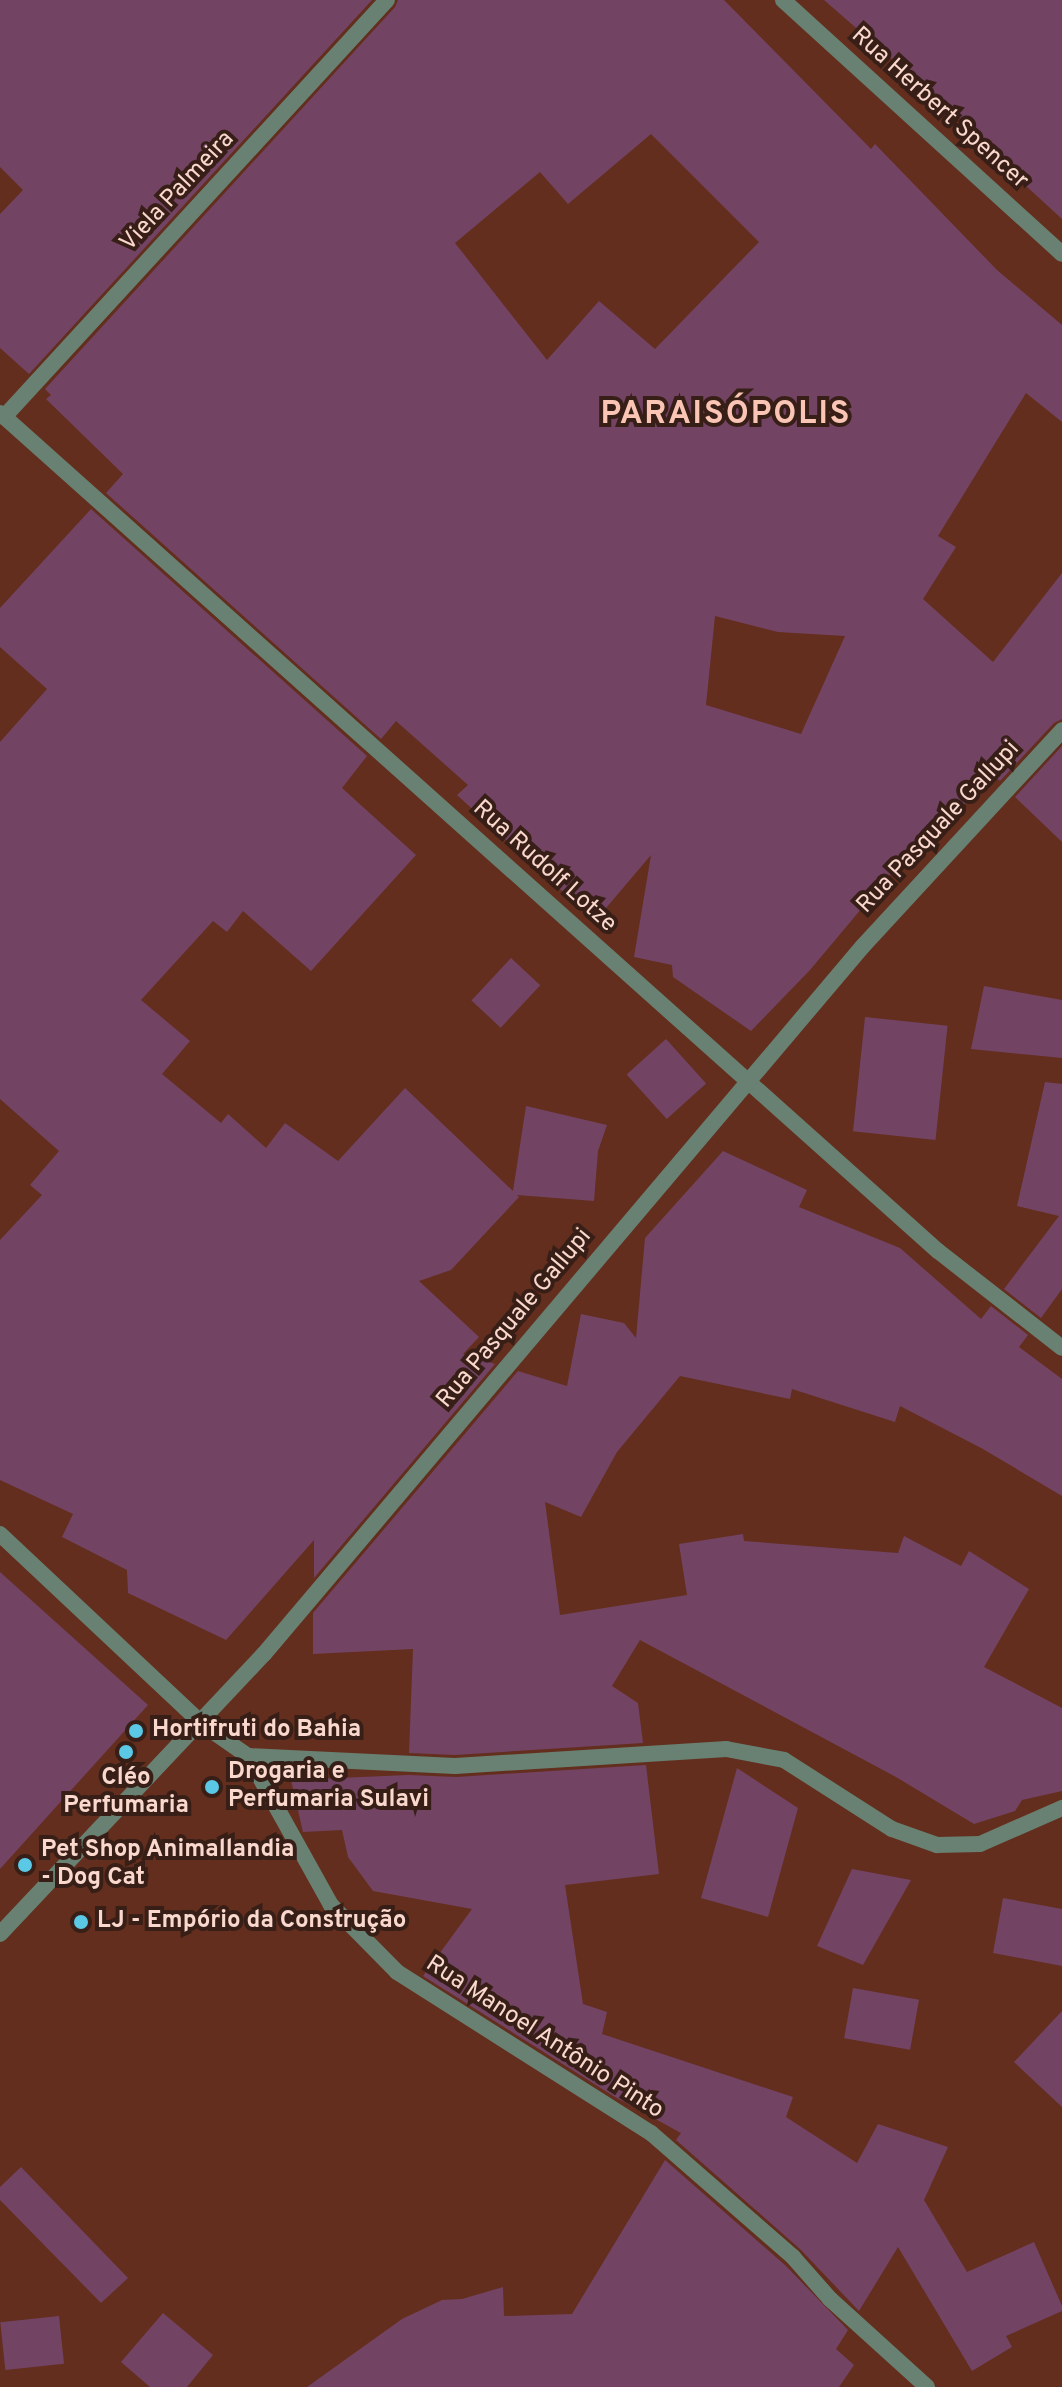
<!DOCTYPE html>
<html>
<head>
<meta charset="utf-8">
<style>
	body { margin:0 }
	#map { position:relative; width:1062px; height:2387px; overflow:hidden; background:#632e1d; font-family:Overpass,sans-serif }
	div>[style] { position:absolute }
	[style*='--x'] { left:calc(var(--x)*1px); top:calc(var(--y)*1px); width:calc(var(--w)*1px); rotate:calc(var(--a)*1deg) }
	.building>* { inset:0; background:#734364; transform-origin:0 0 }
	.pedestrian>* { height:16px; margin:-8px; padding:0 8px; transform-origin:8px; border-radius:8px; background:#688172 }
	.minor>* { height:16px; margin:-8px; padding:0 8px; transform-origin:8px; border-radius:8px; background:#688172 }
	.dots>* { width:22px; height:22px; translate:-50% -50%; box-sizing:border-box; border:4px solid #371f17; border-radius:50% }
	span { translate:-50% -50%; white-space:nowrap; text-align:center; line-height:1.15; -webkit-text-stroke:8px #371f17; paint-order:stroke }
	.street-label { font-size:24px; color:#fad8cd }
	.poi-label { font-size:24px; color:#fad8cd; font-weight:700 }
	.left { translate:0 -50%; text-align:left }
	.district-label { font-size:32px; color:#fac5b4; font-weight:700; letter-spacing:2px }
</style>
</head>
<body>
<div id="map">
	<div class="building">
		<i style="clip-path:polygon(0 0,372px 0,29px 374px,0 348px,0 214px,23px 190px,0 167px)"></i>
		<i style="clip-path:polygon(evenodd,398px 0,724px 0,871px 149px,875px 144px,997px 270px,1062px 325px,1062px 422px,1026px 393px,938px 536px,956px 547px,923px 599px,993px 662px,1062px 573px,1062px 719px,1054px 723px,1000px 781px,991px 773px,943px 829px,935px 821px,810px 970px,751px 1031px,673px 977px,672px 965px,634px 957px,651px 855px,595px 921px,457px 795px,468px 785px,396px 721px,381px 739px,106px 493px,123px 474px,46px 399px,51px 395px,45px 389px,395px 7px,398px 0,651px 134px,759px 242px,655px 349px,599px 301px,547px 360px,455px 243px,540px 172px,568px 204px,651px 134px,398px 0,715px 616px,778px 632px,845px 636px,801px 734px,706px 705px,715px 616px)"></i>
		<i style="clip-path:polygon(824px 0,1062px 0,1062px 219px,975px 139px,979px 135px)"></i>
		<i style="clip-path:polygon(91px 509px,367px 756px,342px 788px,416px 855px,311px 971px,243px 911px,227px 932px,213px 921px,141px 1000px,190px 1041px,162px 1074px,221px 1123px,228px 1114px,266px 1148px,285px 1123px,338px 1161px,405px 1088px,513px 1191px,526px 1106px,607px 1125px,598px 1151px,594px 1201px,517px 1195px,519px 1197px,451px 1270px,419px 1281px,479px 1337px,463px 1354px,495px 1364px,314px 1578px,314px 1540px,226px 1640px,128px 1593px,127px 1570px,62px 1537px,73px 1514px,0 1480px,0 1240px,42px 1195px,30px 1185px,59px 1151px,0 1099px,0 742px,47px 689px,0 647px,0 608px)"></i>
		<i style="clip-path:polygon(1062px 746px,1062px 842px,1015px 797px)"></i>
		<i style="left:511px;top:958px;width:40px;height:58px;rotate:43deg"></i>
		<i style="clip-path:polygon(984px 986px,1062px 1000px,1062px 1058px,971px 1049px)"></i>
		<i style="left:865px;top:1017px;width:83px;height:115px;rotate:6deg"></i>
		<i style="left:666px;top:1039px;width:60px;height:53px;rotate:48deg"></i>
		<i style="clip-path:polygon(1045px 1082px,1062px 1084px,1062px 1289px,1041px 1318px,1004px 1289px,1059px 1216px,1017px 1206px)"></i>
		<i style="clip-path:polygon(723px 1151px,807px 1190px,799px 1207px,900px 1248px,981px 1319px,991px 1306px,1028px 1335px,1019px 1347px,1062px 1379px,1062px 1496px,983px 1449px,900px 1406px,895px 1422px,792px 1389px,790px 1399px,680px 1376px,617px 1452px,581px 1517px,545px 1502px,560px 1615px,687px 1595px,679px 1544px,743px 1534px,744px 1541px,898px 1553px,904px 1536px,961px 1566px,969px 1551px,1029px 1589px,984px 1667px,1062px 1708px,1062px 1791px,1022px 1800px,1015px 1811px,974px 1824px,896px 1777px,640px 1640px,612px 1686px,638px 1703px,643px 1743px,455px 1755px,409px 1753px,413px 1649px,313px 1654px,313px 1613px,518px 1371px,567px 1386px,581px 1314px,624px 1323px,636px 1338px,645px 1238px)"></i>
		<i style="clip-path:polygon(0 1572px,148px 1705px,0 1869px)"></i>
		<i style="clip-path:polygon(646px 1765px,659px 1874px,565px 1885px,583px 2004px,607px 2012px,602px 2034px,793px 2097px,786px 2117px,857px 2163px,878px 2124px,948px 2147px,924px 2200px,967px 2272px,1034px 2242px,1062px 2306px,1062px 2311px,1006px 2336px,1012px 2347px,972px 2371px,898px 2247px,859px 2311px,800px 2249px,676px 2140px,681px 2133px,615px 2097px,423px 1976px,472px 1909px,373px 1891px,348px 1857px,342px 1830px,303px 1832px,291px 1780px,408px 1775px,456px 1777px)"></i>
		<i style="clip-path:polygon(737px 1768px,798px 1808px,768px 1917px,701px 1898px)"></i>
		<i style="clip-path:polygon(852px 1869px,911px 1880px,863px 1965px,817px 1946px)"></i>
		<i style="clip-path:polygon(1003px 1898px,1062px 1909px,1062px 1966px,993px 1953px)"></i>
		<i style="left:853px;top:1988px;width:67px;height:51px;rotate:10deg"></i>
		<i style="clip-path:polygon(1062px 2011px,1062px 2107px,1014px 2062px)"></i>
		<i style="clip-path:polygon(665px 2160px,785px 2265px,848px 2330px,836px 2349px,854px 2365px,839px 2387px,307px 2387px,402px 2319px,442px 2300px,462px 2299px,503px 2287px,504px 2316px,572px 2314px)"></i>
		<i style="clip-path:polygon(21px 2167px,128px 2278px,101px 2303px,0 2200px,0 2187px)"></i>
		<i style="clip-path:polygon(163px 2313px,213px 2355px,187px 2387px,150px 2387px,121px 2362px)"></i>
		<i style="left:59px;top:2316px;width:48px;height:59px;rotate:84deg"></i>
	</div>
	<div class="pedestrian">
		<i style="--x:4;--y:417;--w:566;--a:-47.43"></i>
	</div>
	<div class="minor">
		<i style="--x:783;--y:0;--w:377;--a:42.3"></i>
		<i style="--x:0;--y:413;--w:1258;--a:41.78"></i>
		<i style="--x:938;--y:1251;--w:157;--a:38"></i>
		<i style="--x:0;--y:1534;--w:277;--a:43.2"></i>
		<i style="--x:202;--y:1724;--w:56;--a:34.8"></i>
		<i style="--x:248;--y:1756;--w:171;--a:60.9"></i>
		<i style="--x:331;--y:1905;--w:94;--a:45.4"></i>
		<i style="--x:397;--y:1972;--w:301;--a:32.4"></i>
		<i style="--x:651;--y:2133;--w:189;--a:41.1"></i>
		<i style="--x:793;--y:2257;--w:56;--a:48.6"></i>
		<i style="--x:830;--y:2299;--w:131;--a:42.2"></i>
		<i style="--x:248;--y:1756;--w:207;--a:2.8"></i>
		<i style="--x:455;--y:1766;--w:272;--a:-3.6"></i>
		<i style="--x:726;--y:1749;--w:59;--a:10.7"></i>
		<i style="--x:784;--y:1760;--w:128;--a:32.6"></i>
		<i style="--x:892;--y:1829;--w:48;--a:19.6"></i>
		<i style="--x:937;--y:1845;--w:43;--a:-1.3"></i>
		<i style="--x:980;--y:1844;--w:90;--a:-23.7"></i>
		<i style="--x:0;--y:1934;--w:385;--a:-46.7"></i>
		<i style="--x:264;--y:1654;--w:927;--a:-49.77"></i>
		<i style="--x:863;--y:946;--w:294;--a:-47.3"></i>
	</div>
	<div class="dots">
		<i style="left:136px;top:1731px;background:#5bc8e6"></i>
		<i style="left:126px;top:1752px;background:#5bc8e6"></i>
		<i style="left:212px;top:1787px;background:#5bc8e6"></i>
		<i style="left:25px;top:1865px;background:#5bc8e6"></i>
		<i style="left:81px;top:1922px;background:#5bc8e6"></i>
	</div>
	<div class="street-label">
		<span style="left:939px;top:109px;rotate:42deg">Rua Herbert Spencer</span>
		<span style="left:178px;top:192px;rotate:-47deg">Viela Palmeira</span>
		<span style="left:939px;top:828px;rotate:-47deg">Rua Pasquale Gallupi</span>
		<span style="left:544px;top:867px;rotate:42deg">Rua Rudolf Lotze</span>
		<span style="left:515px;top:1319px;rotate:-50deg">Rua Pasquale Gallupi</span>
		<span style="left:544px;top:2038px;rotate:33deg">Rua Manoel Antônio Pinto</span>
	</div>
	<div class="poi-label">
		<span class="left" style="left:152px;top:1731px">Hortifruti do Bahia</span>
		<span class="left" style="left:228px;top:1787px">Drogaria e<br>Perfumaria Sulavi</span>
		<span style="left:126px;top:1793px">Cléo<br>Perfumaria</span>
		<span class="left" style="left:41px;top:1865px">Pet Shop Animallandia<br>- Dog Cat</span>
		<span class="left" style="left:97px;top:1922px">LJ - Empório da Construção</span>
	</div>
	<div class="district-label">
		<span style="left:726px;top:415px">PARAISÓPOLIS</span>
	</div>
</div>
</body>
</html>
